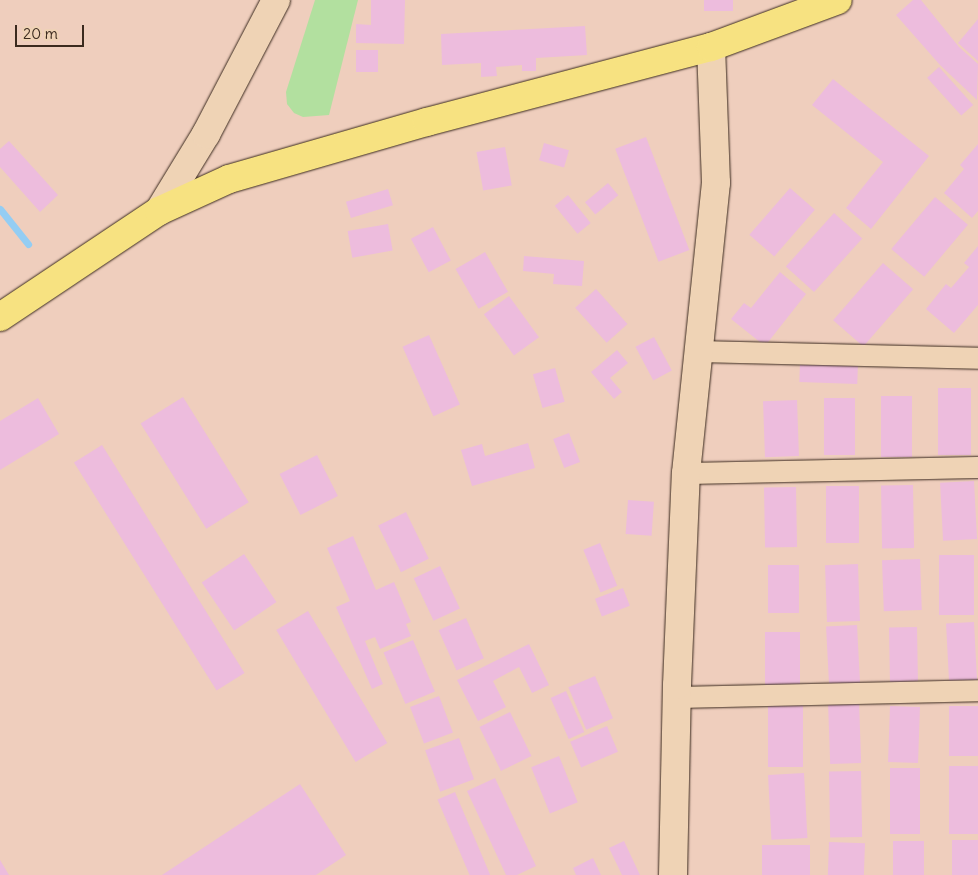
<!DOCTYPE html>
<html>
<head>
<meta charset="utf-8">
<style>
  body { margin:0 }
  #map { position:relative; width:978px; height:875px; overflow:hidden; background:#efcebd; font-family:Delius,sans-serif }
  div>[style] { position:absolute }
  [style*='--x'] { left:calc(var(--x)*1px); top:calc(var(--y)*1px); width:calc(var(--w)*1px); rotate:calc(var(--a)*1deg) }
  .green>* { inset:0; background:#b2e09f }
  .stream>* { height:7px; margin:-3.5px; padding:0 3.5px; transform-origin:3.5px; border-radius:3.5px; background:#94cdf3 }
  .building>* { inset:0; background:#edbcdd; transform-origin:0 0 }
  .roads { filter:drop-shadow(0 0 1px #3b2a1e) drop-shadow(0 0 1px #3b2a1e) }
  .street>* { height:21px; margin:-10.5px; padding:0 10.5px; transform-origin:10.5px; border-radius:10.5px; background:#efd3b5 }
  .secondary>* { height:28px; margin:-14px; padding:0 14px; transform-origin:14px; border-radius:14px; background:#efd3b5 }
  .primary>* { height:28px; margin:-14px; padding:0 14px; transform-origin:14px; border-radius:14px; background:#f7e281 }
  span { translate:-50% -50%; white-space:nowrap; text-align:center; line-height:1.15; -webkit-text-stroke:5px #efd3b5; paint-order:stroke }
  .scale { position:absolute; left:15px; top:25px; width:69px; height:22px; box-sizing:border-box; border:2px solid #3b2a1e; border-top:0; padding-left:6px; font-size:15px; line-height:18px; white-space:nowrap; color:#3b2a1e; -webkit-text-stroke:4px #efd3b5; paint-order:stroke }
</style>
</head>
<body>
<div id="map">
  <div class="green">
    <i style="clip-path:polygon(315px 0,358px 0,329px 115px,303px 117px,294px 113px,287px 104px,286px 92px)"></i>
  </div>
  <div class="stream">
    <i style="--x:0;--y:209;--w:45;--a:51.3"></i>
  </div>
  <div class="building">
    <i style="clip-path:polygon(371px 0,405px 0,404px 44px,356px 43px,356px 24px,371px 25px)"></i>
    <i style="left:704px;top:0;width:29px;height:11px"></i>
    <i style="clip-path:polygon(913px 0,921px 0,959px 47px,978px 64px,977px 100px,940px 65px,896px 15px)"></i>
    <i style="clip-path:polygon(978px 19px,978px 61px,958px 43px)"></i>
    <i style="clip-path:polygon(585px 26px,587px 55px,536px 58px,536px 71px,522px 71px,522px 65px,496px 67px,497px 76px,481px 77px,481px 63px,442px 65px,441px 34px)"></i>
    <i style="left:356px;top:50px;width:22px;height:22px"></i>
    <i style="left:939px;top:67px;width:51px;height:16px;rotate:48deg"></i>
    <i style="clip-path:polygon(833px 79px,929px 156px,871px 229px,846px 208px,883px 162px,812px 105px)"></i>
    <i style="left:646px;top:137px;width:121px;height:33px;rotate:69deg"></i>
    <i style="clip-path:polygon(9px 141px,58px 195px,40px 212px,0 167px,0 149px)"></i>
    <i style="left:544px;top:143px;width:26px;height:18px;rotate:16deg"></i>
    <i style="clip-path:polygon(978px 144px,978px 211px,972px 218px,944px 193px,964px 169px,960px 165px)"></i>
    <i style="left:505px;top:147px;width:39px;height:29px;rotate:80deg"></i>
    <i style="left:608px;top:183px;width:16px;height:30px;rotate:50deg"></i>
    <i style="left:790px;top:188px;width:33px;height:62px;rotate:41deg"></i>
    <i style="left:388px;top:189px;width:17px;height:44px;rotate:73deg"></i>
    <i style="left:568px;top:195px;width:36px;height:17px;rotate:51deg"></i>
    <i style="left:935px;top:197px;width:43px;height:68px;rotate:40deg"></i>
    <i style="left:834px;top:213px;width:38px;height:72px;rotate:42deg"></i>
    <i style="left:388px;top:224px;width:27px;height:41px;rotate:80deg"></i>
    <i style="left:433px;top:227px;width:38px;height:25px;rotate:62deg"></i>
    <i style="clip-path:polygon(978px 246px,978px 305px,954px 333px,926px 309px,946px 284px,951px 288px,969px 267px,964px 263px)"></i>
    <i style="left:485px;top:252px;width:46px;height:34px;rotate:60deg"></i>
    <i style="clip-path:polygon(524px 256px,584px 261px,582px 286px,553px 284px,554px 274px,523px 271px)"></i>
    <i style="left:883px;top:263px;width:40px;height:76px;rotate:41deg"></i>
    <i style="clip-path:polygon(780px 272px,806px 294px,765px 346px,731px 319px,744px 303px,751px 308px)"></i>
    <i style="left:596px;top:289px;width:47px;height:28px;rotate:48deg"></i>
    <i style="left:509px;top:296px;width:51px;height:31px;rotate:54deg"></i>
    <i style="left:429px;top:335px;width:76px;height:29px;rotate:66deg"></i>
    <i style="left:654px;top:337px;width:38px;height:21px;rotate:62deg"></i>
    <i style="clip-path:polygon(617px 350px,628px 363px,610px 378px,622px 392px,614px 399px,591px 372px)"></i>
    <i style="left:800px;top:362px;width:58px;height:20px;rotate:2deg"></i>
    <i style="left:555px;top:368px;width:35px;height:23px;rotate:74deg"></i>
    <i style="left:938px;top:388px;width:33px;height:67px"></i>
    <i style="left:912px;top:396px;width:61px;height:31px;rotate:90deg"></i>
    <i style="left:183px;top:397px;width:124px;height:50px;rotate:58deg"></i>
    <i style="clip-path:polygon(38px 398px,59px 434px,0 470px,0 421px)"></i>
    <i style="left:824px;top:398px;width:31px;height:57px"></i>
    <i style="left:797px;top:400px;width:56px;height:34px;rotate:88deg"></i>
    <i style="left:569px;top:433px;width:31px;height:17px;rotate:69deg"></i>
    <i style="clip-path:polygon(528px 443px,535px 468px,472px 486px,461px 450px,482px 444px,485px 456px)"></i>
    <i style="left:102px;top:445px;width:269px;height:33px;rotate:58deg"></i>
    <i style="left:317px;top:455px;width:46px;height:42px;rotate:63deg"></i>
    <i style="left:974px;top:481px;width:58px;height:34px;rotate:87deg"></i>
    <i style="left:913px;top:485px;width:63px;height:32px;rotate:89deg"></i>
    <i style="left:826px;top:486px;width:33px;height:57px"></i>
    <i style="left:796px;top:487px;width:60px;height:32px;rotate:89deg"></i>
    <i style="left:628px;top:500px;width:26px;height:34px;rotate:4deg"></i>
    <i style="left:406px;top:512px;width:52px;height:31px;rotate:64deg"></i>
    <i style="clip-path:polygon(353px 536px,376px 590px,394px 582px,411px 622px,406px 624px,411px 636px,380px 649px,375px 637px,365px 641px,383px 684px,372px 689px,336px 607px,350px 601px,327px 548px)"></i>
    <i style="left:600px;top:543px;width:46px;height:18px;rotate:68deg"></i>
    <i style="left:244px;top:554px;width:58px;height:51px;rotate:56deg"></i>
    <i style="left:939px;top:555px;width:35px;height:60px"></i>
    <i style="left:920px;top:559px;width:51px;height:38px;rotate:88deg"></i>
    <i style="left:858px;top:564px;width:57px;height:33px;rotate:88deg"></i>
    <i style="left:768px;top:565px;width:31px;height:48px"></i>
    <i style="left:440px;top:566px;width:47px;height:29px;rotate:65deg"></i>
    <i style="left:623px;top:588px;width:19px;height:30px;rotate:69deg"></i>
    <i style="left:308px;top:611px;width:154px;height:37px;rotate:59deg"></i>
    <i style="left:466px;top:618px;width:44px;height:30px;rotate:66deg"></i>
    <i style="left:974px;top:622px;width:60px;height:28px;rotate:87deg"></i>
    <i style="left:857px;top:625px;width:63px;height:31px;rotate:87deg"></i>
    <i style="left:917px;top:627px;width:59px;height:28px;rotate:89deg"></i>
    <i style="left:765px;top:632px;width:35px;height:58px"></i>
    <i style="left:413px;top:640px;width:56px;height:32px;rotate:67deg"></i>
    <i style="clip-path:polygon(529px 644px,549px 685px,532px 693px,519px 667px,493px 681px,506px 707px,478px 721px,457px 680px)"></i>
    <i style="left:595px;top:676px;width:46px;height:29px;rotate:67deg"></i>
    <i style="left:566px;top:691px;width:45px;height:17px;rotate:66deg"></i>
    <i style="left:439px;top:696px;width:39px;height:31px;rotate:69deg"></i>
    <i style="left:859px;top:701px;width:62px;height:31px;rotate:88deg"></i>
    <i style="left:768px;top:702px;width:35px;height:65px"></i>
    <i style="left:890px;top:706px;width:30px;height:56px;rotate:2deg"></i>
    <i style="left:949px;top:706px;width:29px;height:50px"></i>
    <i style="left:510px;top:712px;width:49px;height:34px;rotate:64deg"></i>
    <i style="left:607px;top:726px;width:28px;height:40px;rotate:67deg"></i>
    <i style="left:459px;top:738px;width:44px;height:36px;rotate:70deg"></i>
    <i style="left:559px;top:756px;width:50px;height:30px;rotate:68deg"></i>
    <i style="left:949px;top:766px;width:29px;height:68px"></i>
    <i style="left:890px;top:768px;width:30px;height:66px"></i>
    <i style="left:861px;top:771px;width:66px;height:32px;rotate:89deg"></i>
    <i style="left:804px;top:773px;width:65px;height:36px;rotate:87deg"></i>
    <i style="clip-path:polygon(495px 778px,536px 866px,517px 875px,506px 875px,467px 791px)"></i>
    <i style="clip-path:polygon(300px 784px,346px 855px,316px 875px,162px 875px)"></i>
    <i style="left:455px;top:792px;width:90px;height:19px;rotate:67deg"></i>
    <i style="left:952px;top:840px;width:26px;height:35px"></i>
    <i style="clip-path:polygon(624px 841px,640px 875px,622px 875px,609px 848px)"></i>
    <i style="left:893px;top:841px;width:31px;height:34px"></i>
    <i style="left:829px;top:842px;width:36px;height:33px;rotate:2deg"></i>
    <i style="left:762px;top:845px;width:48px;height:30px"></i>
    <i style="clip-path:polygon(593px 858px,601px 875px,576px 875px,573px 868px)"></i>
    <i style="clip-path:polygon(0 860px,9px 875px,0 875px)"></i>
  </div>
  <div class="roads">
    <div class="street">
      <i style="--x:698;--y:351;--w:280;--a:1.4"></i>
      <i style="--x:686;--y:473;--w:292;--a:-1.2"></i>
      <i style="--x:677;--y:697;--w:301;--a:-1.3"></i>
    </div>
    <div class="secondary">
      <i style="--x:159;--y:211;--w:90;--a:-58.6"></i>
      <i style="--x:206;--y:134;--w:151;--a:-62.4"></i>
      <i style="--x:673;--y:875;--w:190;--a:-88.8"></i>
      <i style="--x:677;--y:685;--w:212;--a:-87.6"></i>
      <i style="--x:686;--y:473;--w:292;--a:-84.1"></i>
      <i style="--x:716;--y:183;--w:136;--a:-92.1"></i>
    </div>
    <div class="primary">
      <i style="--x:0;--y:317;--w:191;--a:-33.7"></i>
      <i style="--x:159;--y:211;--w:77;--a:-24.6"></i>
      <i style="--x:229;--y:179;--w:206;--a:-16.1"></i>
      <i style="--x:427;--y:122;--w:294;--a:-14.8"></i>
      <i style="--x:711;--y:47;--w:135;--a:-20.3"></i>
    </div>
  </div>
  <div class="scale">20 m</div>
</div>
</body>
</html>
